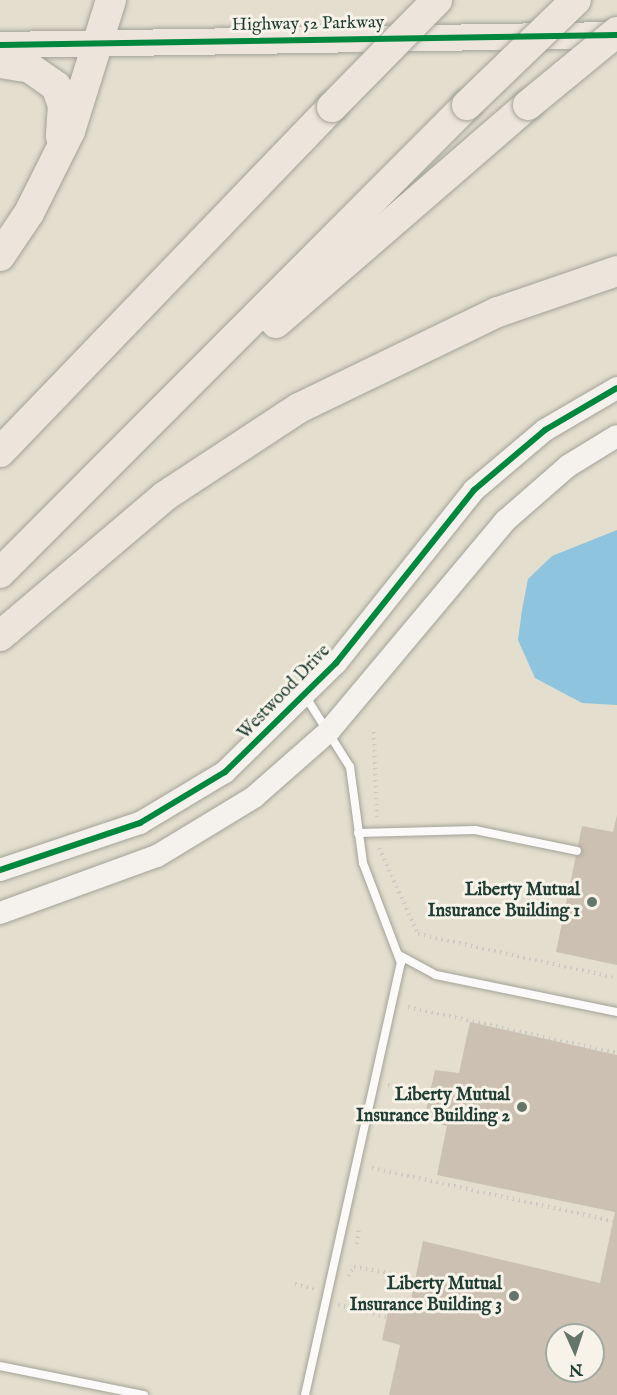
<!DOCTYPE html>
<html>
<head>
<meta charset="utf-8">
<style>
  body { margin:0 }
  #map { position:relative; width:617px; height:1395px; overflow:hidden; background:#e3dece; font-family:"IM FELL English",serif }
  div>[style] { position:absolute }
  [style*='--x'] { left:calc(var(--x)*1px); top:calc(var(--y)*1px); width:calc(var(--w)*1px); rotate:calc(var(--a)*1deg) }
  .water>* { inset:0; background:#8ec4dd }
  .building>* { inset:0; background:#cbc0b2 }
  .path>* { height:4px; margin-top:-2px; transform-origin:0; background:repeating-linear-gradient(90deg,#c9cac6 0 1.5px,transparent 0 6px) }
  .roads { filter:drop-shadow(0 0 2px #a2a398) drop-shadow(0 0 2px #a2a398) }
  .lane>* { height:8px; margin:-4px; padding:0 4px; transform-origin:4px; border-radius:4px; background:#fbfaf8 }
  .secondary>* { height:22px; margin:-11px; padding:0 11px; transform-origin:11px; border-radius:11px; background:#f5f2ed }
  .primary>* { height:26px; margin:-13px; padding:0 13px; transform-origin:13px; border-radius:13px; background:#ede5dc }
  .highway>* { height:30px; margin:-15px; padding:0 15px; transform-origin:15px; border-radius:15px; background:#ede5dc }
  .bridges { filter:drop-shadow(0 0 2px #a2a398) drop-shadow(0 0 2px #a2a398) }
  .highway-bridge>* { height:30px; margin:-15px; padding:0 15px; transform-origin:15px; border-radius:15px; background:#ede5dc }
  .cycleway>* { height:6px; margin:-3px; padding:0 3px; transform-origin:3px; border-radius:3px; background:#00873e }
  .dots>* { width:16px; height:16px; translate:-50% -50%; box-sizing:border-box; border:3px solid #f7f3e8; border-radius:50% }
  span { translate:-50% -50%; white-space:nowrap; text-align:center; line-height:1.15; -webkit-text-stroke:6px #f7f3e8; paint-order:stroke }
  .street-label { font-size:18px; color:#1f3d34 }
  .poi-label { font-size:18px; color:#1f3d34; font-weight:700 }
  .right { translate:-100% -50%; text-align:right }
  .north { position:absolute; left:545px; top:1323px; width:60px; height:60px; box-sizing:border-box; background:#f7f3e8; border:2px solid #a1aaa0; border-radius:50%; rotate:177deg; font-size:16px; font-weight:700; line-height:24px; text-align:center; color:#1f3d34 }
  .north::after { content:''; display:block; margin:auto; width:21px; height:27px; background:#64756a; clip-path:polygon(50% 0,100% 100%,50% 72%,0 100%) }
</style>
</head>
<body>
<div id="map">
  <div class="water">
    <i style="clip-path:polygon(617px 530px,617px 705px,582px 703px,535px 678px,518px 640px,522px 610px,528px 579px,552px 556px)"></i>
  </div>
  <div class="building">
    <i style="clip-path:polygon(617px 815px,617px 965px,556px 952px,582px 826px,613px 832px)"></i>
    <i style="clip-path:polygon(evenodd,470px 1022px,617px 1055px,617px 1395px,389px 1395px,400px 1345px,382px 1340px,389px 1307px,409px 1309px,423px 1241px,600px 1283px,615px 1212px,437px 1175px,447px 1126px,424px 1119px,435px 1070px,459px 1073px,470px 1022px,557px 1335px,593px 1335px,593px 1371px,557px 1371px,557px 1335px)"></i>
  </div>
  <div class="path">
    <i style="--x:374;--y:732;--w:86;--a:88"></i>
    <i style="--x:379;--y:848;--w:94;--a:65.6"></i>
    <i style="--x:418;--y:934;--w:204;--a:12.5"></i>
    <i style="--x:408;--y:1007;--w:214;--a:12.4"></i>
    <i style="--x:388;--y:1085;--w:42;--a:13.7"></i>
    <i style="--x:372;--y:1168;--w:247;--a:12.4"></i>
    <i style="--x:357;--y:1244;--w:14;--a:-82"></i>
    <i style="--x:354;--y:1267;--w:60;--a:9.6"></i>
    <i style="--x:348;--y:1276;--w:11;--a:-56"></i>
    <i style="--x:295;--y:1284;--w:21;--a:14"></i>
    <i style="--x:338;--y:1305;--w:50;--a:13.8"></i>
  </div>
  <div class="roads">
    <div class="lane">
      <i style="--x:358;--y:833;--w:117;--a:-1.5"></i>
      <i style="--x:475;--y:830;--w:104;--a:11.6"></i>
      <i style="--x:399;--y:955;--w:42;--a:28.4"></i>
      <i style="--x:436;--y:975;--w:185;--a:11.6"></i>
      <i style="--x:0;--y:1366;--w:147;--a:11.4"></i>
      <i style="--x:305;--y:1395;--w:443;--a:-77.5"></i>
      <i style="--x:401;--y:963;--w:107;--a:-110.8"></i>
      <i style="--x:363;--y:863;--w:97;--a:-97.7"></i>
      <i style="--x:350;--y:767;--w:83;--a:-122.2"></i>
    </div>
    <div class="secondary">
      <i style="--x:0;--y:870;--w:148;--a:-18.6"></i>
      <i style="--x:140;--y:823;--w:99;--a:-31"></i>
      <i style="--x:225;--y:772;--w:156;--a:-44.5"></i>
      <i style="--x:336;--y:663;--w:221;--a:-51.4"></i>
      <i style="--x:474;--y:490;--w:93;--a:-40.2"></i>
      <i style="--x:545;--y:430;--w:83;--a:-30.3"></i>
      <i style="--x:0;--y:913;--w:167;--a:-20"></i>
      <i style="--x:157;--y:856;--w:114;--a:-31.3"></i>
      <i style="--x:254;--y:797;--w:100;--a:-41.3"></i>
      <i style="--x:329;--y:731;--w:274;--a:-50"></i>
      <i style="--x:505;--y:521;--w:84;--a:-41.1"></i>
      <i style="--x:568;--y:466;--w:57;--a:-31.5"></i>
    </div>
    <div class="primary">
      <i style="--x:0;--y:45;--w:617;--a:-0.93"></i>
    </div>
    <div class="highway">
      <i style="--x:0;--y:63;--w:30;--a:9"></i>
      <i style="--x:30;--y:68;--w:32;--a:35"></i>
      <i style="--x:56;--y:86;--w:20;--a:70"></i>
      <i style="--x:63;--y:105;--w:31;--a:94"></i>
      <i style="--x:0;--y:256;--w:52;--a:-56"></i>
      <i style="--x:29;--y:213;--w:92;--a:-63.4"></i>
      <i style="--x:70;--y:131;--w:137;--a:-72.6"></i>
      <i style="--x:276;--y:323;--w:333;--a:-40.9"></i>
      <i style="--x:0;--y:452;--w:479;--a:-46.1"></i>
      <i style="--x:0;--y:573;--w:661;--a:-45.06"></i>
      <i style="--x:0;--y:636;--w:216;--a:-40.3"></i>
      <i style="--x:165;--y:496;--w:160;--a:-33.3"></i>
      <i style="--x:299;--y:408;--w:221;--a:-25.8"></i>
      <i style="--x:498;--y:312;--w:126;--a:-19"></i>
    </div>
  </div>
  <div class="bridges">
    <div class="highway-bridge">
      <i style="--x:467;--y:105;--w:151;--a:-43.9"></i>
      <i style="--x:528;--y:105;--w:115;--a:-39.4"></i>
      <i style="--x:332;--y:107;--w:150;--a:-45.5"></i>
    </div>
  </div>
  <div class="cycleway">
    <i style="--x:0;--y:45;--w:617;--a:-0.93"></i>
    <i style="--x:0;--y:870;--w:148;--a:-18.6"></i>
    <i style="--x:140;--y:823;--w:99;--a:-31"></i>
    <i style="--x:225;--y:772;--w:156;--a:-44.5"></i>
    <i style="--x:336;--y:663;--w:221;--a:-51.4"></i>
    <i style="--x:474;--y:490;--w:93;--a:-40.2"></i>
    <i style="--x:545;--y:430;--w:83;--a:-30.3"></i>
  </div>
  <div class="dots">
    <i style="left:592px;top:902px;background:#64756a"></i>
    <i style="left:522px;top:1107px;background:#64756a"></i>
    <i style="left:514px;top:1296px;background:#64756a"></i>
  </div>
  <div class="street-label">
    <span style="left:308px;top:25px;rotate:-1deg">Highway 52 Parkway</span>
    <span style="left:285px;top:693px;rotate:-46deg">Westwood Drive</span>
  </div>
  <div class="poi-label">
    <span class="right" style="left:580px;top:902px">Liberty Mutual<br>Insurance Building 1</span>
    <span class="right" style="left:510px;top:1107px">Liberty Mutual<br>Insurance Building 2</span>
    <span class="right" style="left:502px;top:1296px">Liberty Mutual<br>Insurance Building 3</span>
  </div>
  <div class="north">N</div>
</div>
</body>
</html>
